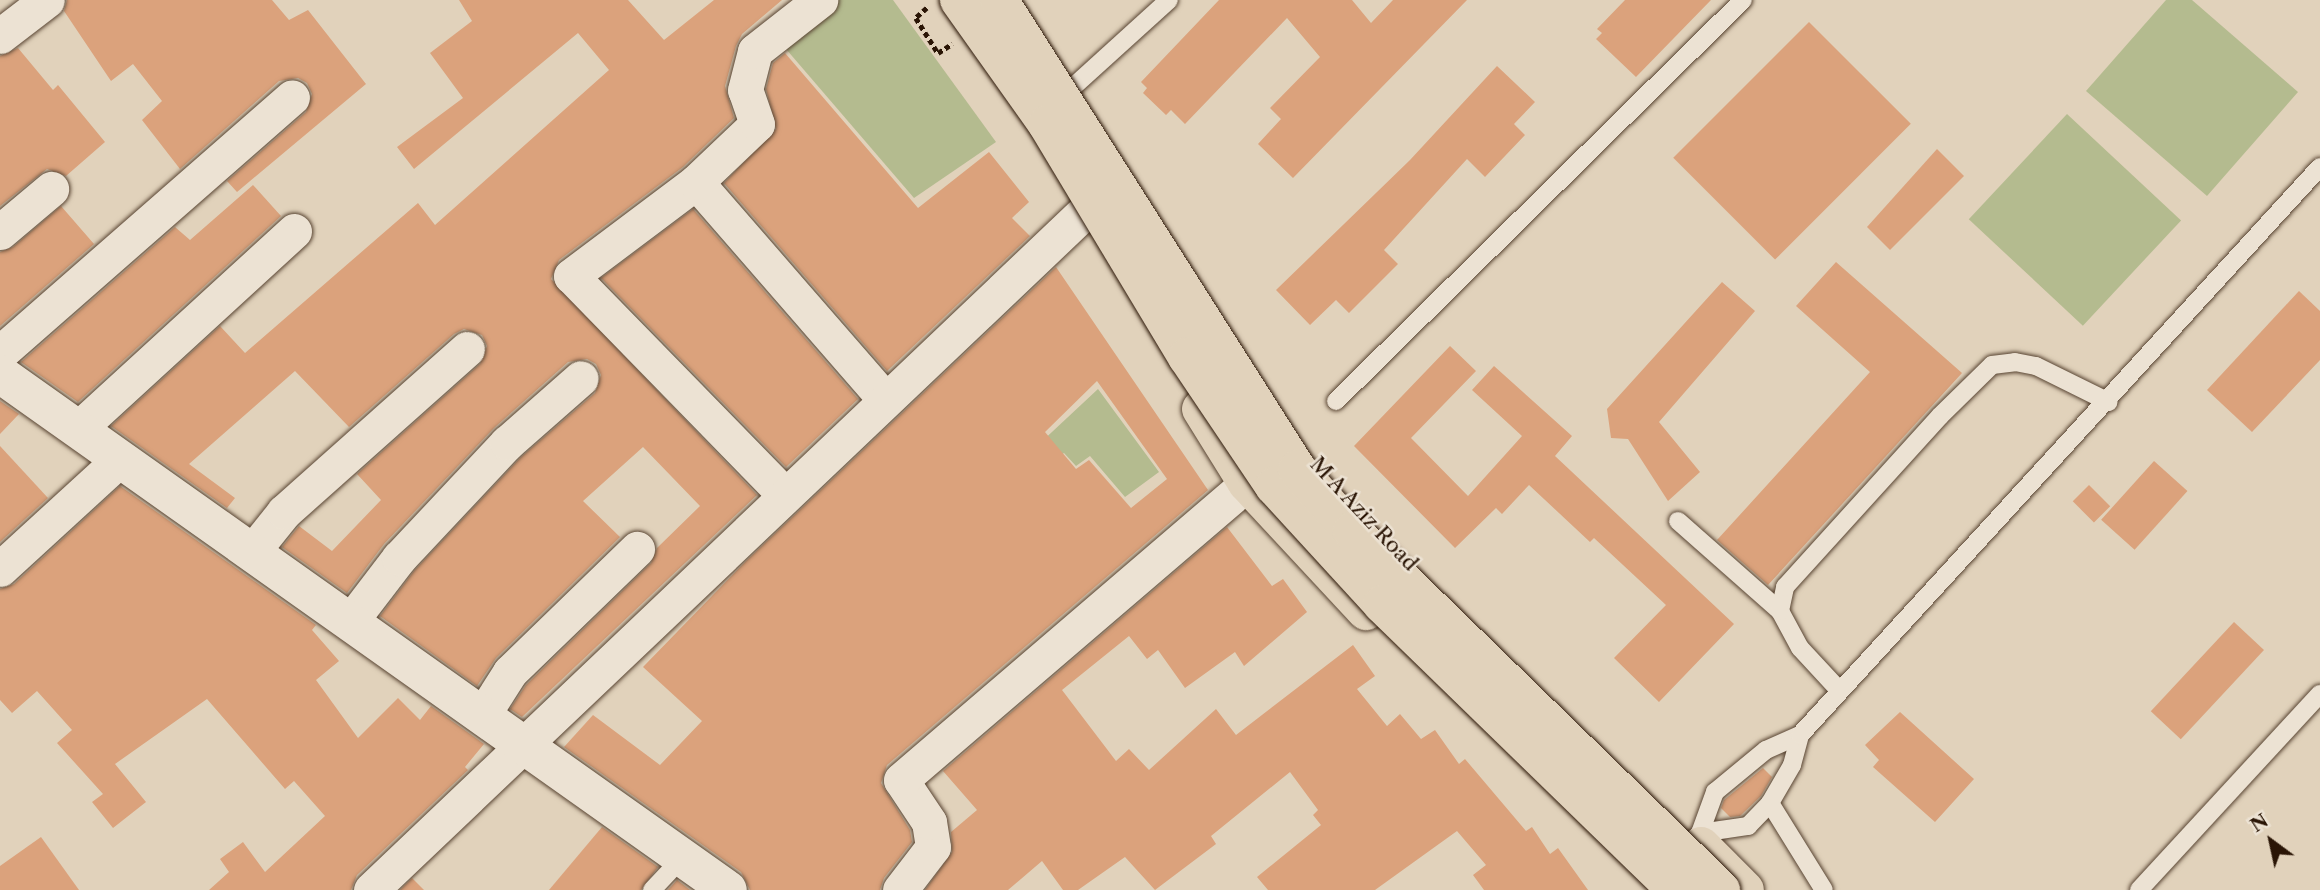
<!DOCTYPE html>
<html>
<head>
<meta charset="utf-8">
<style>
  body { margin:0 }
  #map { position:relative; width:2320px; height:890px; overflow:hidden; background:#e1d2bb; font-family:"Libre Caslon Text",serif }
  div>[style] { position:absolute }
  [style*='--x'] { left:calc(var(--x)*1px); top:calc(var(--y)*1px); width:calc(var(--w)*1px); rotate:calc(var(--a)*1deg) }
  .green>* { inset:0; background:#b4bb8f; transform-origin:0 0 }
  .building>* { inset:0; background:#dba27c; transform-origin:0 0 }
  .path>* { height:4.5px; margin-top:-2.25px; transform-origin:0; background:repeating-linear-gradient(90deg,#2a1505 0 5px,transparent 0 8.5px) }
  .roads { filter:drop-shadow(0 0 2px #584432) drop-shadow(0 0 2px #584432) }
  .lane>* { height:18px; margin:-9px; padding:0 9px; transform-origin:9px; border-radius:9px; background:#ece2d3 }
  .street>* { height:35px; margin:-17.5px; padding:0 17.5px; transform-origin:17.5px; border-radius:17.5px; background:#ece2d3 }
  .secondary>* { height:38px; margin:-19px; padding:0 19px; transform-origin:19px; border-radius:19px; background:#ece2d3 }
  .primary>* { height:38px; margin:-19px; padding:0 19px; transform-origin:19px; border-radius:19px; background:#e1d2bb }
  .path-bridge>* { height:4.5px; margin-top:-2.25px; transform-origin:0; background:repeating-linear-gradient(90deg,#2a1505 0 5px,transparent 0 8.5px) }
  .bridges { filter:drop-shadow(0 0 2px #2a1505) drop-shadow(0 0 2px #2a1505) }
  .highway-bridge>* { height:38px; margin:-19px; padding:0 19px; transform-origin:19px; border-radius:19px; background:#e1d2bb }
  span { translate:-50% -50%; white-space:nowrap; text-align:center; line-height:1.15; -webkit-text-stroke:5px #ece2d3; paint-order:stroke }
  .street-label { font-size:21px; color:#2a1505 }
  .north { position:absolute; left:2236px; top:806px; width:70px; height:70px; -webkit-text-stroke:5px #ece2d3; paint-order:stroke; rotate:327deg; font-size:19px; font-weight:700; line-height:28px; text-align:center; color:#2a1505 }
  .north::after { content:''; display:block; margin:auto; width:24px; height:32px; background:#2a1505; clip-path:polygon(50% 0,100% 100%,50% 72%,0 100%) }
</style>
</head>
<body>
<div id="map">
  <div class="green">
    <i style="clip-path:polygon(834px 0,893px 0,996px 142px,914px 198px,780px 42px)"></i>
    <i style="clip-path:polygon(2166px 0,2192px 0,2298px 92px,2207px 196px,2086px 91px)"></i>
    <i style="left:2067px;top:114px;width:156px;height:144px;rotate:43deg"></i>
    <i style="clip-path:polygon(1098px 389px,1159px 472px,1125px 497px,1090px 456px,1076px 466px,1064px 453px,1051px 463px,1037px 446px)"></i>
  </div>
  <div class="building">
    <i style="clip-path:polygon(67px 0,272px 0,289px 20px,308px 10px,366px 84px,237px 192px,227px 181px,306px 112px,312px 94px,307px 83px,298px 78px,279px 81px,180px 169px,142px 120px,162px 101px,133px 64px,111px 81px,64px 11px)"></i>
    <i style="clip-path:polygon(459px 0,628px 0,664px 40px,714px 0,782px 0,742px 34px,736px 46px,725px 86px,734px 118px,683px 167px,559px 260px,551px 279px,757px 495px,522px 717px,510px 709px,526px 685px,651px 563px,657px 548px,700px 506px,643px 447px,583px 501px,620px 537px,496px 658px,477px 686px,380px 616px,414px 571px,521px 457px,595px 393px,601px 375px,596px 364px,587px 359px,568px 362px,494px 428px,384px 544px,347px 593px,282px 547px,299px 526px,332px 551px,381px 500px,357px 474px,480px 364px,487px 346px,482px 335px,464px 329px,454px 334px,349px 427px,295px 371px,189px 464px,235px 498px,227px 508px,111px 426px,220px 326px,245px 353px,418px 203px,435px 225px,609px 70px,578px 33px,414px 169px,397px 147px,463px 98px,430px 53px,472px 21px)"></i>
    <i style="clip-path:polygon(1219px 0,1352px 0,1371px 23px,1393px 0,1467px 0,1293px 178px,1258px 144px,1281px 119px,1270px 108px,1320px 57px,1287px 18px,1185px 124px,1171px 110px,1166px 115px,1143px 93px,1147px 88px,1141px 82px)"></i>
    <i style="clip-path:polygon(1625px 0,1711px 0,1636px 77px,1596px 39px,1602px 33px,1597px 29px)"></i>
    <i style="left:1809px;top:22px;width:144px;height:192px;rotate:45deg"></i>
    <i style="clip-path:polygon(18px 48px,53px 90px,58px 85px,105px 142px,66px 176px,47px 169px,0 206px,0 56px)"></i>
    <i style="clip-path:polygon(785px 53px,918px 208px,989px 152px,1029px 202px,1012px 218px,1030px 236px,887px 371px,724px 183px,776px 129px,766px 89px,773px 63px)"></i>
    <i style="clip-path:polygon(1497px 66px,1535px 102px,1514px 124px,1525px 135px,1485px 177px,1467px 159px,1384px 250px,1398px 264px,1349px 313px,1336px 300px,1310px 325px,1276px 290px,1410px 160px)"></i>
    <i style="clip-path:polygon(1937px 149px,1964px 176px,1890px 250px,1867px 227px)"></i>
    <i style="clip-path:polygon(253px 185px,281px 216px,78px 402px,21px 362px,175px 227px,190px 240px)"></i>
    <i style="clip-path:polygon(61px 206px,94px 244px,0 326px,0 252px,13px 247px)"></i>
    <i style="clip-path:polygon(693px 209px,858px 399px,786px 467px,601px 278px)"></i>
    <i style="clip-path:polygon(1836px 262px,1962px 373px,1768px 585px,1717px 540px,1870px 372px,1796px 306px)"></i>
    <i style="clip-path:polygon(evenodd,1056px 267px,1208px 490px,887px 765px,881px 783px,910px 830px,912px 842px,884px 878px,880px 890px,750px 890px,741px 872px,564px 747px,593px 715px,660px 765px,702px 721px,643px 667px,746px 561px,1056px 267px,1097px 381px,1167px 479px,1131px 508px,1089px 460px,1076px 469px,1045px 432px,1097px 381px)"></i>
    <i style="clip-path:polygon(1722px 282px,1755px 311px,1659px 422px,1700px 472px,1668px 501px,1628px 439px,1611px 438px,1607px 409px)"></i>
    <i style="clip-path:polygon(2299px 291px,2320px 311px,2320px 360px,2252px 432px,2207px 390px)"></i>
    <i style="clip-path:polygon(1450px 346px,1476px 371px,1411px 438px,1468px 496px,1522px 436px,1472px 390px,1494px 366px,1572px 436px,1555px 456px,1734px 624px,1659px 702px,1614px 658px,1666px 605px,1594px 538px,1590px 542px,1529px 485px,1502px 514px,1496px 508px,1455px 548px,1354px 446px)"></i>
    <i style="clip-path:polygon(0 401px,19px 414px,0 434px)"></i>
    <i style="clip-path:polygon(0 446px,48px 498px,0 542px)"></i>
    <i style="left:2154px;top:461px;width:45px;height:79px;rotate:42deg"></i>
    <i style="left:2089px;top:485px;width:30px;height:23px;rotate:45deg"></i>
    <i style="clip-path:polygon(120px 486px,316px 625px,312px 630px,339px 661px,316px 680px,358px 738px,398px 698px,420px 720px,431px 706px,484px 744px,465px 767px,468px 770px,357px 875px,351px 890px,209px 890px,229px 872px,220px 859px,243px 842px,265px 872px,325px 816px,294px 781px,285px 789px,207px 699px,115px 764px,146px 802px,113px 828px,92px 802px,103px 794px,57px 743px,72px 730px,37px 691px,12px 713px,0 700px,0 589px,14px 584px)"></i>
    <i style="clip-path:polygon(1227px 527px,1272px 586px,1283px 579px,1307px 612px,1244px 666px,1235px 652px,1185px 688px,1158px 650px,1147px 659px,1129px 636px,1062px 690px,1116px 761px,1129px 749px,1149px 770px,1216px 709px,1236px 735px,1353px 645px,1375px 676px,1357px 689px,1387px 726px,1400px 714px,1421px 739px,1435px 730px,1459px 764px,1465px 759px,1526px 831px,1532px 827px,1550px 854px,1558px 848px,1588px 890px,1484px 890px,1473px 875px,1486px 865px,1457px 831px,1375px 890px,1268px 890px,1257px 877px,1321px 825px,1313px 815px,1318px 810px,1290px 772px,1211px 836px,1216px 844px,1155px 890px,1125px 857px,1078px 890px,1063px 890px,1042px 861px,1008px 890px,925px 890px,952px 852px,951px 832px,977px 810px,943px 771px)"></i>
    <i style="left:2234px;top:622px;width:41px;height:122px;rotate:43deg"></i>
    <i style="clip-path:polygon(1900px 712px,1974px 779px,1935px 822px,1873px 767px,1879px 760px,1865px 745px)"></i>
    <i style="clip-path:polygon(1763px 768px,1772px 777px,1761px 796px,1740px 816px,1730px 817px,1721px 808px,1724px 800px)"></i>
    <i style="clip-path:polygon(602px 827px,658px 867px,641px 890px,549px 890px)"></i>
    <i style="clip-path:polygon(41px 837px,79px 890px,0 890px,0 866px)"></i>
    <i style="clip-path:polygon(412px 878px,424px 890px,400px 890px)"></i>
    <i style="clip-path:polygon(677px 880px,690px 890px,668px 890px)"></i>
  </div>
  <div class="path">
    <i style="--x:927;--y:8;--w:15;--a:138"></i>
    <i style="--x:916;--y:18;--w:41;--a:57.8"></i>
  </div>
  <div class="roads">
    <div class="lane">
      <i style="--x:1074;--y:86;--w:128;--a:-42.2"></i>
      <i style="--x:1336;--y:401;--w:571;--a:-44.57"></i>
      <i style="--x:1678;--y:521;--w:136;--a:41.4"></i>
      <i style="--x:1839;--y:690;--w:57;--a:-132.9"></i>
      <i style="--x:1800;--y:648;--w:42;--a:-118.4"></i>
      <i style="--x:1780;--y:611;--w:25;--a:-78"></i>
      <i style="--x:1785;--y:587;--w:231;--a:-47.8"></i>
      <i style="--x:1940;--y:416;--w:73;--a:-44.4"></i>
      <i style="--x:1992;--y:365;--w:23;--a:-7"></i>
      <i style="--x:2015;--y:362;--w:21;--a:11"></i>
      <i style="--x:2036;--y:366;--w:81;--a:26.3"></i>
      <i style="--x:1770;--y:803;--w:102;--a:58.2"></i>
      <i style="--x:1700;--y:833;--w:49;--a:-8.3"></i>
      <i style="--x:1748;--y:826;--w:32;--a:-46"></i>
      <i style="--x:1770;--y:803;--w:44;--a:-59.9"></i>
      <i style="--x:1792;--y:765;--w:31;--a:-75"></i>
      <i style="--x:1688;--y:846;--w:18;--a:-47"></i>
      <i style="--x:1700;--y:833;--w:44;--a:-69.9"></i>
      <i style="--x:1715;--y:792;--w:66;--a:-39.5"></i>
      <i style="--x:1766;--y:750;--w:37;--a:-24"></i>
      <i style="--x:1800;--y:735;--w:770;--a:-47.53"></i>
      <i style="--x:652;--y:890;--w:44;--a:-46.8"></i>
      <i style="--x:2139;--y:890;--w:267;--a:-47.3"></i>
    </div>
    <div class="street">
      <i style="--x:0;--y:36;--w:59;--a:-37.5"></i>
      <i style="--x:696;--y:182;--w:286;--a:49"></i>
      <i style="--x:0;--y:232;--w:67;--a:-40.1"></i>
      <i style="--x:0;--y:353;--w:388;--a:-41.2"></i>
      <i style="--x:78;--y:429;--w:293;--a:-42.5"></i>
      <i style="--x:783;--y:493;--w:303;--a:-134.3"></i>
      <i style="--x:571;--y:276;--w:156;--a:-36.9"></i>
      <i style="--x:696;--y:182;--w:84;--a:-43.6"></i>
      <i style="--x:757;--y:124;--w:36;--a:-109"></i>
      <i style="--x:745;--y:90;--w:40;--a:-75.6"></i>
      <i style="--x:755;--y:51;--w:83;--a:-38.1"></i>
      <i style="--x:252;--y:552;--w:51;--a:-51.3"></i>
      <i style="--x:284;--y:512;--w:245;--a:-41.7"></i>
      <i style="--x:0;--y:569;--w:163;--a:-42.5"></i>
      <i style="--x:350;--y:622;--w:81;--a:-52.6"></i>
      <i style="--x:399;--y:558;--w:158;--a:-46.8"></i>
      <i style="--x:507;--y:443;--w:98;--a:-41.3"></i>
      <i style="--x:482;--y:716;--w:52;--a:-57.5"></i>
      <i style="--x:510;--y:672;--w:177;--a:-44.1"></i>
      <i style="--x:371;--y:890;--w:980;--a:-43.55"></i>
      <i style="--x:900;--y:890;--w:54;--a:-52.5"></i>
      <i style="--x:933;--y:847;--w:25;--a:-99"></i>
      <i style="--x:929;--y:822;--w:50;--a:-123.7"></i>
      <i style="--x:901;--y:780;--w:456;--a:-40.6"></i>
    </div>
    <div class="secondary">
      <i style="--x:0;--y:374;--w:892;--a:35.33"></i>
    </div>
    <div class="primary">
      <i style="--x:1201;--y:409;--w:87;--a:58.1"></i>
      <i style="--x:1247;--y:483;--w:175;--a:47.1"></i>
      <i style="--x:1701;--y:846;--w:62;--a:45"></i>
    </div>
  </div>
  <div class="path-bridge">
    <i style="--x:938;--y:53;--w:17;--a:-33"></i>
  </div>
  <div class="bridges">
    <div class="highway-bridge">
      <i style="--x:959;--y:0;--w:152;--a:54.6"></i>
      <i style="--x:1047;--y:124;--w:272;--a:59"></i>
      <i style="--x:1187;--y:357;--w:156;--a:56"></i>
      <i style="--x:1274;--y:486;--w:160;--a:47.5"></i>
      <i style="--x:1382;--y:604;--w:410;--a:44.2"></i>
      <i style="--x:999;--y:0;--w:556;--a:57.57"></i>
      <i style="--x:1297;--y:469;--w:83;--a:48.4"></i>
      <i style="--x:1352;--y:531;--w:515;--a:44.21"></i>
    </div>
  </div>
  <div class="street-label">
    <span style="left:1364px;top:514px;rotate:47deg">M A Aziz Road</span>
  </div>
  <div class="north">N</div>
</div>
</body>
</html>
